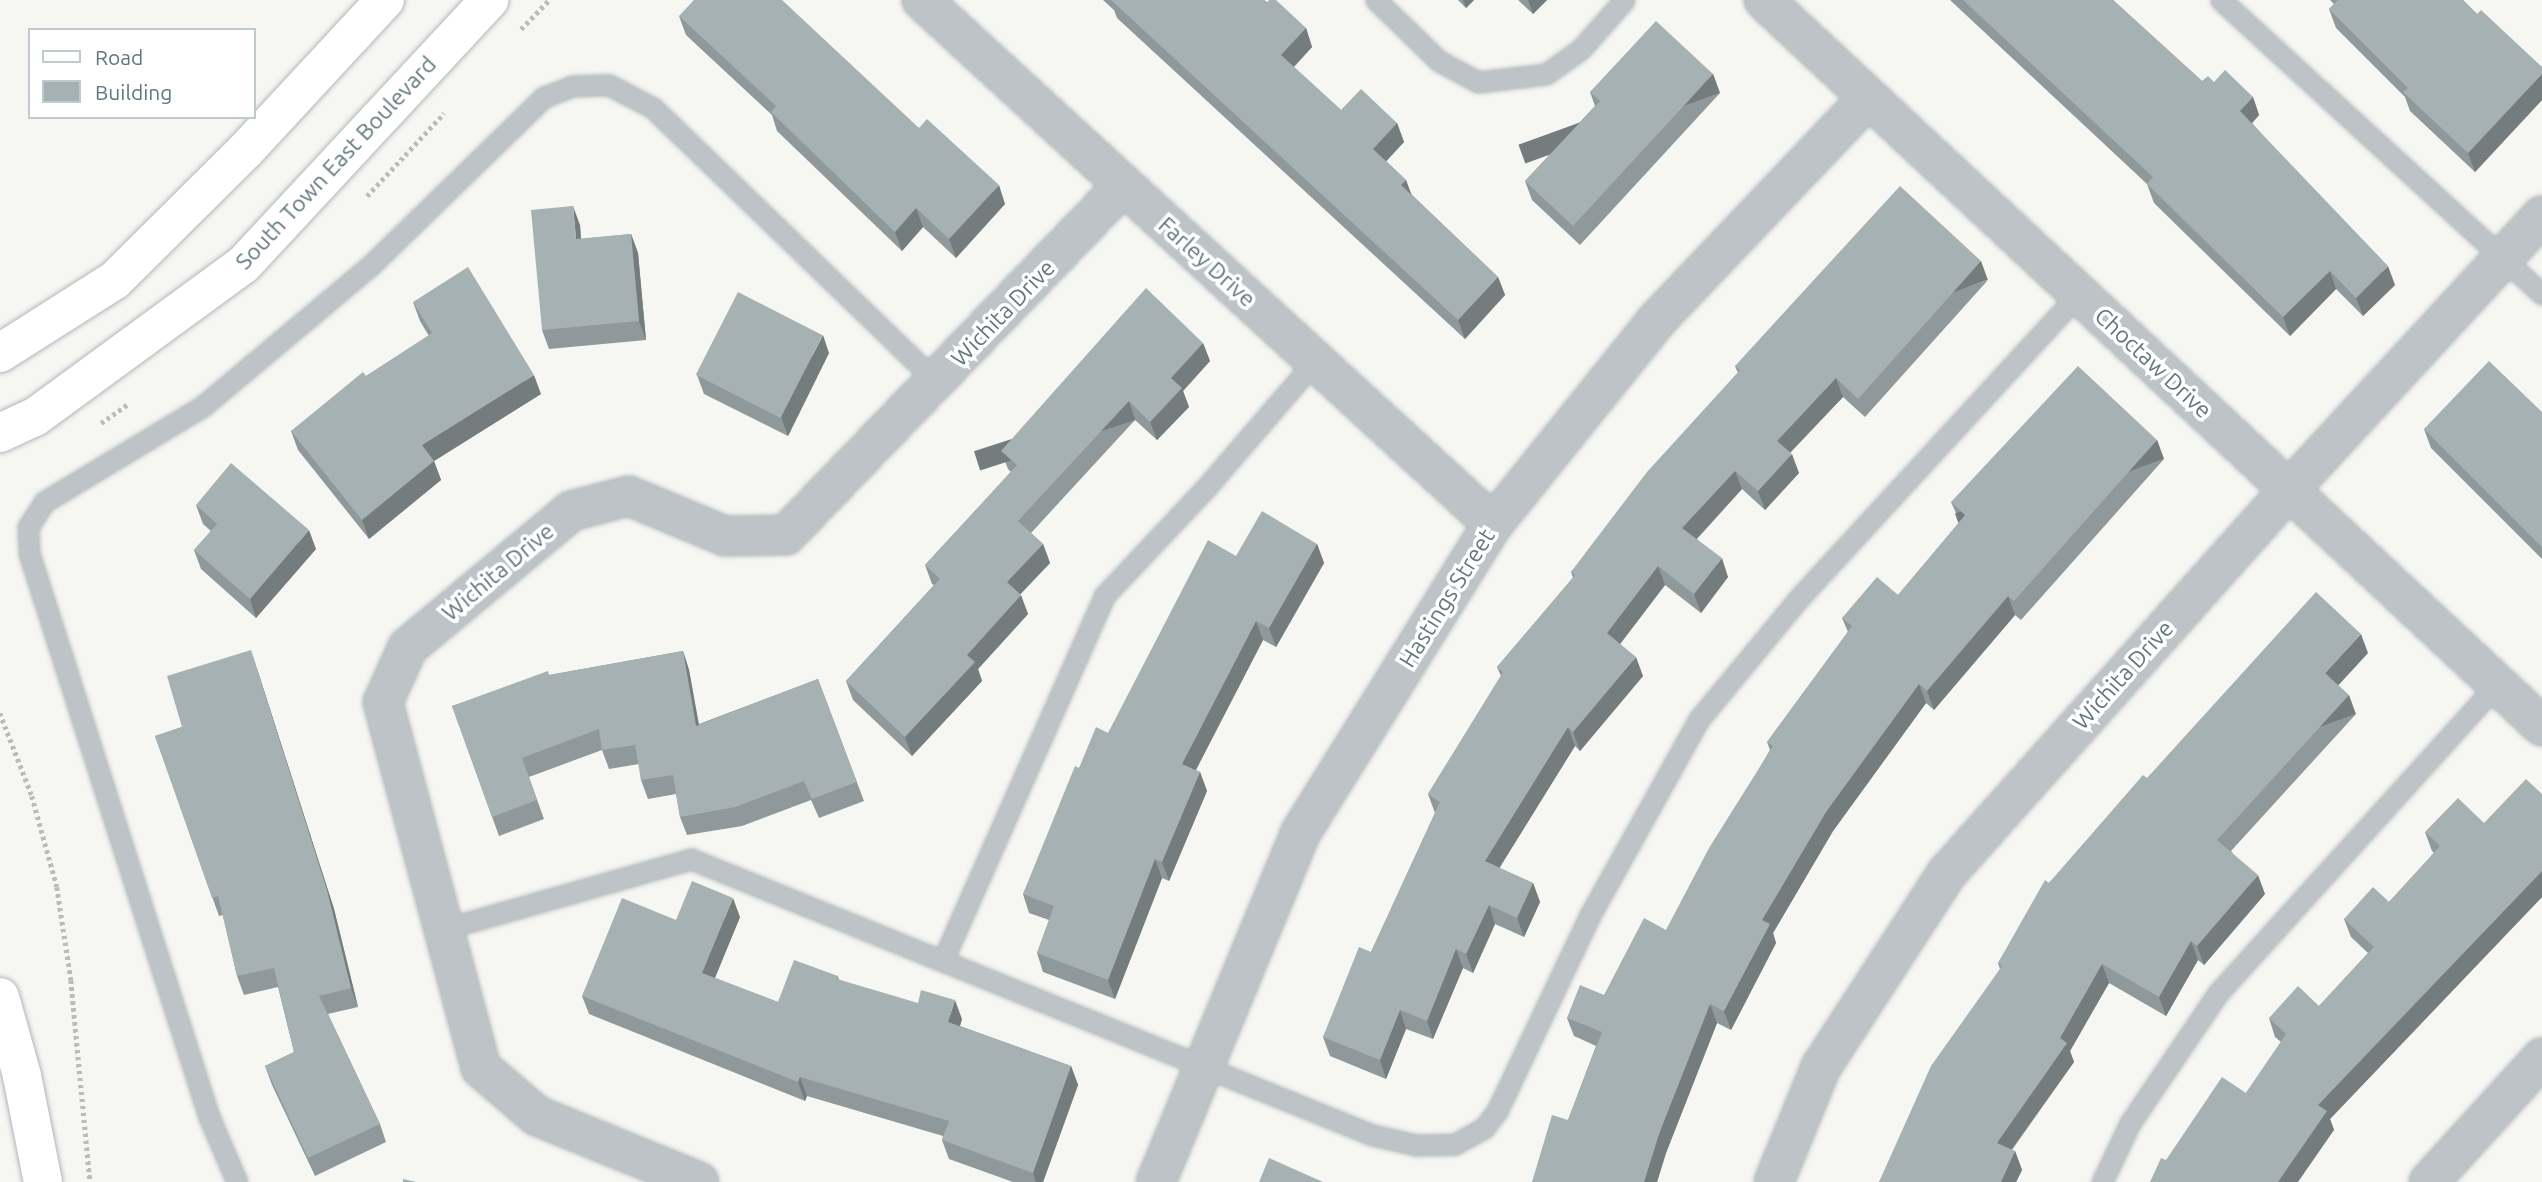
<!DOCTYPE html>
<html>
<head>
<meta charset="utf-8">
<style>
  body { margin:0 }
  #map { position:relative; width:2542px; height:1182px; overflow:hidden; background:#f6f6f3; font-family:Ubuntu,sans-serif }
  div>[style] { position:absolute }
  [style*='--x'] { left:calc(var(--x)*1px); top:calc(var(--y)*1px); width:calc(var(--w)*1px); rotate:calc(var(--a)*1deg) }
  .path>* { height:4.5px; margin-top:-2.25px; transform-origin:0; background:repeating-linear-gradient(90deg,#b7bcbe 0 3.5px,transparent 0 7px) }
  .roads { filter:drop-shadow(0 0 2px #afb8ba) drop-shadow(0 0 2px #afb8ba) }
  .service>* { height:19px; margin:-9.5px; padding:0 9.5px; transform-origin:9.5px; border-radius:9.5px; background:#bdc3c6 }
  .minor>* { height:38px; margin:-19px; padding:0 19px; transform-origin:19px; border-radius:19px; background:#bdc3c6 }
  .secondary>* { height:38px; margin:-19px; padding:0 19px; transform-origin:19px; border-radius:19px; background:#fff }
  .wall>* { inset:0; background:#8f989b }
  .shaded-wall>* { inset:0; background:#747c7e; transform-origin:0 0 }
  .building>* { inset:0; background:#a6b1b4; transform-origin:0 0 }
  span { translate:-50% -50%; white-space:nowrap; text-align:center; line-height:1.15; -webkit-text-stroke:7px #fff; paint-order:stroke }
  .street-label { font-size:23px; color:#61777e }
  .legend { position:absolute; left:28px; top:28px; width:228px; height:91px; box-sizing:border-box; background:#fff; border:2px solid #c0c9cb; margin:0; padding:9px 12px; list-style:none; font-size:21px; color:#61777e }
  .legend li { display:flex; align-items:center; gap:14px; height:35px }
  .legend b { width:35px; border:2px solid #c0c9cb }
</style>
</head>
<body>
<div id="map">
  <div class="path">
    <i style="--x:521;--y:29;--w:40;--a:-46"></i>
    <i style="--x:367;--y:196;--w:113;--a:-47.1"></i>
    <i style="--x:101;--y:423;--w:33;--a:-35"></i>
    <i style="--x:0;--y:713;--w:89;--a:68.9"></i>
    <i style="--x:32;--y:796;--w:94;--a:74.6"></i>
    <i style="--x:57;--y:887;--w:94;--a:81.4"></i>
    <i style="--x:71;--y:980;--w:203;--a:84.6"></i>
  </div>
  <div class="roads">
    <div class="service">
      <i style="--x:1376;--y:0;--w:88;--a:44.1"></i>
      <i style="--x:1439;--y:61;--w:44;--a:28.3"></i>
      <i style="--x:1478;--y:82;--w:68;--a:-6.7"></i>
      <i style="--x:1546;--y:74;--w:43;--a:-35.5"></i>
      <i style="--x:1581;--y:49;--w:65;--a:-48.7"></i>
      <i style="--x:2221;--y:0;--w:435;--a:42.5"></i>
      <i style="--x:444;--y:929;--w:257;--a:-15.8"></i>
      <i style="--x:691;--y:859;--w:735;--a:22.06"></i>
      <i style="--x:1372;--y:1135;--w:45;--a:12.8"></i>
      <i style="--x:1416;--y:1145;--w:39;--a:-1"></i>
      <i style="--x:1455;--y:1144;--w:33;--a:-29"></i>
      <i style="--x:1484;--y:1128;--w:21;--a:-53"></i>
      <i style="--x:1497;--y:1111;--w:217;--a:-64.6"></i>
      <i style="--x:1590;--y:915;--w:224;--a:-60.9"></i>
      <i style="--x:1699;--y:719;--w:157;--a:-50.4"></i>
      <i style="--x:1799;--y:598;--w:413;--a:-47.4"></i>
      <i style="--x:943;--y:960;--w:398;--a:-66.1"></i>
      <i style="--x:1104;--y:596;--w:146;--a:-46.7"></i>
      <i style="--x:1204;--y:490;--w:170;--a:-49.3"></i>
      <i style="--x:237;--y:1182;--w:71;--a:-113.3"></i>
      <i style="--x:209;--y:1117;--w:592;--a:-107.7"></i>
      <i style="--x:29;--y:553;--w:26;--a:-92"></i>
      <i style="--x:28;--y:527;--w:30;--a:-57"></i>
      <i style="--x:44;--y:502;--w:186;--a:-31.1"></i>
      <i style="--x:203;--y:406;--w:218;--a:-40"></i>
      <i style="--x:370;--y:266;--w:243;--a:-44.2"></i>
      <i style="--x:544;--y:97;--w:30;--a:-21"></i>
      <i style="--x:572;--y:86;--w:37;--a:-2"></i>
      <i style="--x:609;--y:85;--w:50;--a:27.6"></i>
      <i style="--x:653;--y:108;--w:395;--a:44"></i>
      <i style="--x:2102;--y:1182;--w:65;--a:-64.6"></i>
      <i style="--x:2130;--y:1123;--w:157;--a:-55.9"></i>
      <i style="--x:2218;--y:993;--w:416;--a:-47.9"></i>
    </div>
    <div class="minor">
      <i style="--x:922;--y:0;--w:775;--a:42.54"></i>
      <i style="--x:1764;--y:0;--w:1064;--a:43.02"></i>
      <i style="--x:699;--y:1182;--w:175;--a:-157.8"></i>
      <i style="--x:537;--y:1116;--w:74;--a:-139.4"></i>
      <i style="--x:481;--y:1068;--w:379;--a:-105"></i>
      <i style="--x:383;--y:702;--w:60;--a:-65.6"></i>
      <i style="--x:408;--y:647;--w:212;--a:-39.8"></i>
      <i style="--x:571;--y:511;--w:60;--a:-14.5"></i>
      <i style="--x:629;--y:496;--w:104;--a:22.6"></i>
      <i style="--x:725;--y:536;--w:61;--a:-0.9"></i>
      <i style="--x:786;--y:535;--w:485;--a:-46"></i>
      <i style="--x:1156;--y:1182;--w:379;--a:-67.5"></i>
      <i style="--x:1301;--y:832;--w:363;--a:-58.1"></i>
      <i style="--x:1493;--y:524;--w:260;--a:-51.2"></i>
      <i style="--x:1656;--y:321;--w:308;--a:-46.4"></i>
      <i style="--x:1774;--y:1182;--w:124;--a:-67.8"></i>
      <i style="--x:1821;--y:1067;--w:231;--a:-57"></i>
      <i style="--x:1947;--y:873;--w:513;--a:-48.24"></i>
      <i style="--x:2289;--y:490;--w:373;--a:-47.3"></i>
      <i style="--x:2429;--y:1182;--w:168;--a:-47.7"></i>
    </div>
    <div class="secondary">
      <i style="--x:0;--y:353;--w:136;--a:-32.4"></i>
      <i style="--x:115;--y:280;--w:183;--a:-44.8"></i>
      <i style="--x:245;--y:151;--w:206;--a:-47.2"></i>
      <i style="--x:0;--y:433;--w:38;--a:-25"></i>
      <i style="--x:35;--y:417;--w:258;--a:-36.2"></i>
      <i style="--x:243;--y:265;--w:362;--a:-47.1"></i>
      <i style="--x:0;--y:997;--w:82;--a:74.4"></i>
      <i style="--x:22;--y:1076;--w:108;--a:78.8"></i>
    </div>
  </div>
  <div class="wall">
    <i style="clip-path:polygon(1103px 0,1264px 0,1306px 28px,1312px 47px,1294px 67px,1341px 110px,1397px 123px,1404px 142px,1386px 161px,1406px 180px,1411px 194px,1498px 277px,1505px 295px,1465px 339px,1117px 18px,1114px 10px)"></i>
    <i style="clip-path:polygon(1458px 0,1474px 0,1466px 8px)"></i>
    <i style="clip-path:polygon(1518px 0,1547px 0,1533px 14px)"></i>
    <i style="clip-path:polygon(1950px 0,2113px 0,2202px 81px,2214px 82px,2253px 97px,2259px 115px,2252px 123px,2395px 285px,2363px 316px,2336px 289px,2290px 336px,2154px 203px,2147px 184px)"></i>
    <i style="clip-path:polygon(2330px 0,2463px 0,2477px 14px,2542px 67px,2542px 100px,2475px 172px,2410px 111px,2405px 97px,2336px 28px,2329px 9px,2334px 4px)"></i>
    <i style="clip-path:polygon(679px 16px,919px 128px,1005px 204px,956px 258px,923px 227px,902px 251px,777px 131px,772px 115px,686px 35px)"></i>
    <i style="clip-path:polygon(1713px 74px,1720px 93px,1580px 245px,1532px 200px,1525px 181px,1595px 106px,1590px 92px)"></i>
    <i style="clip-path:polygon(580px 225px,581px 239px,631px 234px,638px 253px,646px 340px,549px 349px,542px 330px)"></i>
    <i style="clip-path:polygon(1988px 280px,1865px 417px,1843px 397px,1790px 453px,1799px 473px,1765px 510px,1742px 489px,1697px 539px,1728px 577px,1701px 613px,1665px 585px,1620px 644px,1643px 676px,1580px 751px,1575px 746px,1499px 868px,1533px 883px,1540px 902px,1524px 937px,1495px 924px,1473px 973px,1463px 968px,1433px 1039px,1406px 1029px,1386px 1079px,1330px 1056px,1323px 1037px,1371px 952px,1435px 813px,1428px 794px,1501px 676px,1497px 667px,1573px 578px,1571px 572px,1738px 373px,1735px 366px)"></i>
    <i style="clip-path:polygon(413px 302px,541px 394px,434px 461px,441px 480px,369px 539px,298px 450px,291px 431px,366px 376px,429px 336px,420px 321px)"></i>
    <i style="clip-path:polygon(1203px 343px,1210px 361px,1183px 391px,1189px 407px,1157px 440px,1135px 420px,1031px 533px,1043px 544px,1050px 563px,1020px 594px,1028px 614px,978px 669px,982px 681px,912px 756px,853px 700px,846px 681px,934px 585px,932px 584px,925px 565px,1011px 472px,1008px 469px,1001px 451px)"></i>
    <i style="clip-path:polygon(829px 353px,788px 436px,704px 394px,697px 375px)"></i>
    <i style="clip-path:polygon(2542px 412px,2542px 559px,2431px 448px,2424px 429px)"></i>
    <i style="clip-path:polygon(2157px 440px,2164px 459px,2021px 620px,2015px 615px,1934px 710px,1926px 703px,1833px 831px,1773px 933px,1776px 943px,1731px 1030px,1717px 1023px,1666px 1153px,1657px 1182px,1532px 1182px,1568px 1120px,1596px 1046px,1574px 1036px,1567px 1018px,1604px 995px,1666px 930px,1770px 750px,1767px 742px,1848px 632px,1842px 618px,1898px 595px,1960px 522px,1951px 502px)"></i>
    <i style="clip-path:polygon(196px 505px,316px 549px,256px 618px,201px 569px,194px 550px,211px 531px,203px 524px)"></i>
    <i style="clip-path:polygon(1317px 544px,1324px 563px,1276px 647px,1263px 640px,1196px 770px,1200px 772px,1207px 791px,1169px 881px,1162px 878px,1115px 999px,1043px 972px,1037px 953px,1049px 920px,1029px 913px,1023px 894px,1079px 768px,1108px 733px,1236px 556px)"></i>
    <i style="clip-path:polygon(683px 651px,689px 670px,699px 724px,818px 679px,864px 801px,819px 818px,811px 800px,742px 826px,687px 835px,680px 817px,676px 794px,648px 799px,641px 780px,639px 764px,609px 769px,602px 750px,529px 777px,544px 819px,499px 836px,452px 706px,549px 675px)"></i>
    <i style="clip-path:polygon(2368px 653px,2338px 685px,2356px 714px,2231px 851px,2265px 894px,2204px 965px,2198px 960px,2166px 1016px,2109px 983px,2070px 1051px,2074px 1062px,2012px 1150px,2015px 1151px,2022px 1170px,2016px 1182px,1879px 1182px,2000px 969px,1998px 963px,2049px 883px,2147px 778px)"></i>
    <i style="clip-path:polygon(257px 669px,334px 909px,358px 1007px,328px 1014px,380px 1124px,386px 1142px,315px 1176px,272px 1085px,265px 1066px,294px 1052px,278px 987px,244px 995px,237px 976px,223px 915px,219px 916px,155px 736px,182px 727px)"></i>
    <i style="clip-path:polygon(2542px 794px,2542px 897px,2330px 1119px,2334px 1130px,2166px 1160px,2246px 1093px,2281px 1042px,2275px 1037px,2269px 1018px,2319px 1006px,2368px 953px,2351px 937px,2344px 919px,2389px 902px,2434px 853px,2432px 851px,2425px 832px,2484px 823px)"></i>
    <i style="clip-path:polygon(740px 917px,715px 978px,778px 1002px,838px 976px,839px 980px,962px 1019px,960px 1026px,1071px 1066px,1078px 1085px,1043px 1182px,1013px 1182px,949px 1159px,942px 1140px,943px 1136px,807px 1096px,805px 1101px,589px 1014px,582px 996px,676px 920px)"></i>
  </div>
  <div class="shaded-wall">
    <i style="clip-path:polygon(1463px 0,1474px 0,1466px 8px)"></i>
    <i style="clip-path:polygon(1528px 0,1547px 0,1533px 14px)"></i>
    <i style="clip-path:polygon(1306px 28px,1312px 47px,1288px 73px,1281px 55px)"></i>
    <i style="left:1713px;top:74px;width:20px;height:207px;rotate:70deg"></i>
    <i style="clip-path:polygon(2542px 74px,2542px 100px,2475px 172px,2468px 153px)"></i>
    <i style="clip-path:polygon(2253px 97px,2259px 115px,2247px 129px,2240px 111px)"></i>
    <i style="clip-path:polygon(1397px 123px,1404px 142px,1380px 168px,1373px 149px)"></i>
    <i style="clip-path:polygon(1406px 180px,1413px 199px,1401px 185px)"></i>
    <i style="clip-path:polygon(999px 185px,1005px 204px,956px 258px,949px 239px)"></i>
    <i style="clip-path:polygon(573px 206px,580px 225px,582px 258px,576px 239px)"></i>
    <i style="clip-path:polygon(916px 208px,923px 227px,902px 251px,895px 232px)"></i>
    <i style="clip-path:polygon(631px 234px,638px 253px,646px 340px,639px 321px)"></i>
    <i style="left:1981px;top:261px;width:20px;height:185px;rotate:70deg"></i>
    <i style="clip-path:polygon(2388px 266px,2395px 285px,2363px 316px,2356px 298px)"></i>
    <i style="clip-path:polygon(2330px 271px,2336px 289px,2290px 336px,2283px 317px)"></i>
    <i style="clip-path:polygon(1498px 277px,1505px 295px,1465px 339px,1458px 320px)"></i>
    <i style="clip-path:polygon(823px 335px,829px 353px,788px 436px,781px 417px)"></i>
    <i style="clip-path:polygon(1203px 343px,1210px 361px,1183px 391px,1189px 407px,1157px 440px,1150px 422px,1171px 378px)"></i>
    <i style="clip-path:polygon(534px 375px,541px 394px,434px 461px,441px 480px,369px 539px,362px 520px,422px 445px)"></i>
    <i style="clip-path:polygon(1836px 378px,1843px 397px,1784px 459px,1777px 441px)"></i>
    <i style="left:1129px;top:401px;width:20px;height:163px;rotate:72deg"></i>
    <i style="left:2157px;top:440px;width:20px;height:215px;rotate:70deg"></i>
    <i style="clip-path:polygon(1792px 454px,1799px 473px,1765px 510px,1758px 491px)"></i>
    <i style="clip-path:polygon(1735px 471px,1742px 489px,1689px 547px,1682px 528px)"></i>
    <i style="clip-path:polygon(309px 530px,316px 549px,256px 618px,250px 599px)"></i>
    <i style="clip-path:polygon(1043px 544px,1050px 563px,1014px 601px,1007px 582px)"></i>
    <i style="clip-path:polygon(1317px 544px,1324px 563px,1276px 647px,1269px 628px)"></i>
    <i style="clip-path:polygon(1722px 558px,1728px 577px,1701px 613px,1694px 594px)"></i>
    <i style="clip-path:polygon(1658px 566px,1665px 585px,1614px 652px,1607px 633px)"></i>
    <i style="clip-path:polygon(1021px 595px,1028px 614px,978px 669px,982px 681px,912px 756px,905px 737px,967px 655px)"></i>
    <i style="clip-path:polygon(2008px 596px,2015px 615px,1934px 710px,1927px 691px)"></i>
    <i style="clip-path:polygon(1256px 621px,1263px 640px,1189px 783px,1182px 764px)"></i>
    <i style="clip-path:polygon(2361px 634px,2368px 653px,2332px 692px,2325px 673px)"></i>
    <i style="clip-path:polygon(251px 650px,334px 909px,358px 1007px,351px 988px)"></i>
    <i style="clip-path:polygon(683px 651px,689px 670px,702px 744px,696px 726px)"></i>
    <i style="clip-path:polygon(1636px 657px,1643px 676px,1580px 751px,1573px 732px)"></i>
    <i style="clip-path:polygon(1919px 684px,1926px 703px,1833px 831px,1773px 933px,1776px 943px,1731px 1030px,1724px 1011px,1762px 920px,1826px 812px)"></i>
    <i style="left:2349px;top:695px;width:20px;height:196px;rotate:70deg"></i>
    <i style="clip-path:polygon(1568px 727px,1575px 746px,1492px 880px,1485px 861px)"></i>
    <i style="clip-path:polygon(1200px 772px,1207px 791px,1169px 881px,1162px 862px)"></i>
    <i style="clip-path:polygon(1155px 859px,1162px 878px,1115px 999px,1108px 980px)"></i>
    <i style="clip-path:polygon(2542px 871px,2542px 897px,2330px 1119px,2334px 1130px,2298px 1182px,2278px 1182px,2318px 1105px)"></i>
    <i style="clip-path:polygon(2258px 875px,2265px 894px,2204px 965px,2197px 946px)"></i>
    <i style="clip-path:polygon(1533px 883px,1540px 902px,1524px 937px,1517px 918px)"></i>
    <i style="clip-path:polygon(733px 898px,740px 917px,709px 992px,702px 973px)"></i>
    <i style="clip-path:polygon(1489px 905px,1495px 924px,1473px 973px,1466px 954px)"></i>
    <i style="clip-path:polygon(2191px 941px,2198px 960px,2166px 1016px,2159px 997px)"></i>
    <i style="clip-path:polygon(1456px 949px,1463px 968px,1433px 1039px,1427px 1021px)"></i>
    <i style="clip-path:polygon(2102px 964px,2109px 983px,2070px 1051px,2074px 1062px,2003px 1161px,1997px 1143px,2060px 1038px)"></i>
    <i style="clip-path:polygon(955px 1000px,962px 1019px,955px 1041px,948px 1022px)"></i>
    <i style="clip-path:polygon(1710px 1004px,1717px 1023px,1666px 1153px,1657px 1182px,1644px 1182px,1659px 1134px)"></i>
    <i style="clip-path:polygon(1400px 1010px,1406px 1029px,1386px 1079px,1380px 1060px)"></i>
    <i style="clip-path:polygon(1071px 1066px,1078px 1085px,1043px 1182px,1036px 1182px,1033px 1173px)"></i>
    <i style="clip-path:polygon(800px 1077px,807px 1096px,805px 1101px,798px 1082px)"></i>
    <i style="clip-path:polygon(2015px 1151px,2022px 1170px,2016px 1182px,2001px 1182px)"></i>
  </div>
  <div class="building">
    <i style="clip-path:polygon(694px 0,782px 0,919px 128px,927px 119px,999px 185px,949px 239px,916px 208px,895px 232px,771px 112px,776px 106px,679px 16px)"></i>
    <i style="clip-path:polygon(1111px 0,1264px 0,1267px 3px,1269px 0,1276px 0,1306px 28px,1281px 55px,1341px 110px,1361px 89px,1397px 123px,1373px 149px,1406px 180px,1401px 185px,1498px 277px,1458px 320px)"></i>
    <i style="clip-path:polygon(1963px 0,2113px 0,2202px 81px,2208px 76px,2214px 82px,2225px 70px,2253px 97px,2240px 111px,2388px 266px,2356px 298px,2330px 271px,2283px 317px,2147px 184px,2153px 177px)"></i>
    <i style="clip-path:polygon(2338px 0,2463px 0,2477px 14px,2481px 10px,2542px 67px,2542px 74px,2468px 153px,2403px 92px,2408px 88px,2329px 9px)"></i>
    <i style="clip-path:polygon(1656px 21px,1713px 74px,1573px 226px,1525px 181px,1600px 101px,1590px 92px)"></i>
    <i style="clip-path:polygon(1900px 186px,1981px 261px,1858px 399px,1836px 378px,1777px 441px,1792px 454px,1758px 491px,1735px 471px,1682px 528px,1722px 558px,1694px 594px,1658px 566px,1607px 633px,1636px 657px,1573px 732px,1568px 727px,1485px 861px,1533px 883px,1517px 918px,1489px 905px,1466px 954px,1456px 949px,1427px 1021px,1400px 1010px,1380px 1060px,1323px 1037px,1359px 947px,1371px 952px,1440px 802px,1428px 794px,1503px 672px,1497px 667px,1575px 575px,1571px 572px,1647px 472px,1740px 370px,1735px 366px)"></i>
    <i style="clip-path:polygon(573px 206px,576px 239px,631px 234px,639px 321px,542px 330px,531px 210px)"></i>
    <i style="clip-path:polygon(468px 267px,534px 375px,422px 445px,434px 461px,362px 520px,291px 431px,363px 372px,366px 376px,432px 333px,413px 302px)"></i>
    <i style="clip-path:polygon(1146px 288px,1203px 343px,1171px 378px,1182px 388px,1150px 422px,1129px 401px,1018px 521px,1043px 544px,1007px 582px,1021px 595px,967px 655px,975px 662px,905px 737px,846px 681px,940px 579px,925px 565px,1017px 465px,1001px 451px)"></i>
    <i style="left:738px;top:292px;width:95px;height:93px;rotate:27deg"></i>
    <i style="clip-path:polygon(2489px 361px,2542px 412px,2542px 547px,2424px 429px)"></i>
    <i style="clip-path:polygon(2078px 366px,2157px 440px,2014px 601px,2008px 596px,1927px 691px,1919px 684px,1826px 812px,1762px 920px,1770px 924px,1724px 1011px,1710px 1004px,1659px 1134px,1644px 1182px,1532px 1182px,1552px 1115px,1568px 1120px,1602px 1032px,1567px 1018px,1580px 985px,1604px 995px,1644px 918px,1666px 930px,1709px 848px,1773px 746px,1767px 742px,1852px 626px,1842px 618px,1877px 577px,1898px 595px,1965px 515px,1951px 502px)"></i>
    <i style="clip-path:polygon(231px 463px,309px 530px,250px 599px,194px 550px,217px 524px,196px 505px)"></i>
    <i style="clip-path:polygon(1262px 511px,1317px 544px,1269px 628px,1256px 621px,1182px 764px,1200px 772px,1162px 862px,1155px 859px,1108px 980px,1037px 953px,1054px 906px,1023px 894px,1075px 766px,1079px 768px,1096px 727px,1108px 733px,1208px 540px,1236px 556px)"></i>
    <i style="clip-path:polygon(2316px 592px,2361px 634px,2325px 673px,2349px 695px,2217px 840px,2258px 875px,2197px 946px,2191px 941px,2159px 997px,2102px 964px,2060px 1038px,2067px 1043px,1997px 1143px,2015px 1151px,2001px 1182px,1879px 1182px,1931px 1066px,2002px 966px,1998px 963px,2045px 880px,2049px 883px,2143px 775px,2147px 778px)"></i>
    <i style="clip-path:polygon(251px 650px,327px 890px,351px 988px,319px 996px,380px 1124px,308px 1158px,265px 1066px,294px 1052px,274px 968px,237px 976px,218px 896px,212px 898px,155px 736px,182px 727px,167px 676px)"></i>
    <i style="clip-path:polygon(683px 651px,696px 726px,818px 679px,857px 782px,812px 799px,804px 781px,735px 807px,680px 817px,673px 775px,641px 780px,635px 745px,602px 750px,599px 729px,522px 758px,537px 800px,492px 817px,452px 706px,548px 671px,549px 675px)"></i>
    <i style="clip-path:polygon(2526px 779px,2542px 794px,2542px 871px,2318px 1105px,2327px 1111px,2278px 1182px,2150px 1182px,2161px 1158px,2166px 1160px,2222px 1077px,2246px 1093px,2286px 1034px,2269px 1018px,2298px 986px,2319px 1006px,2374px 947px,2344px 919px,2373px 887px,2389px 902px,2440px 846px,2425px 832px,2458px 798px,2484px 823px)"></i>
    <i style="clip-path:polygon(692px 881px,733px 898px,702px 973px,778px 1002px,794px 960px,838px 976px,837px 979px,918px 1003px,921px 990px,955px 1000px,948px 1022px,1071px 1066px,1033px 1173px,942px 1140px,949px 1121px,800px 1077px,798px 1082px,582px 996px,622px 898px,676px 920px)"></i>
    <i style="clip-path:polygon(1269px 1158px,1323px 1182px,1259px 1182px)"></i>
    <i style="clip-path:polygon(403px 1179px,416px 1182px,403px 1182px)"></i>
  </div>
  <div class="street-label">
    <span style="left:336px;top:163px;rotate:-47deg">South Town East Boulevard</span>
    <span style="left:1207px;top:262px;rotate:42deg">Farley Drive</span>
    <span style="left:1003px;top:313px;rotate:-46deg">Wichita Drive</span>
    <span style="left:2153px;top:363px;rotate:43deg">Choctaw Drive</span>
    <span style="left:498px;top:572px;rotate:-40deg">Wichita Drive</span>
    <span style="left:1447px;top:598px;rotate:-58deg">Hastings Street</span>
    <span style="left:2123px;top:675px;rotate:-48deg">Wichita Drive</span>
  </div>
  <ul class="legend">
  <li><b style="height:9px;background:#fff"></b>Road</li>
  <li><b style="height:19px;background:#a6b1b4"></b>Building</li>
  </ul>
</div>
</body>
</html>
